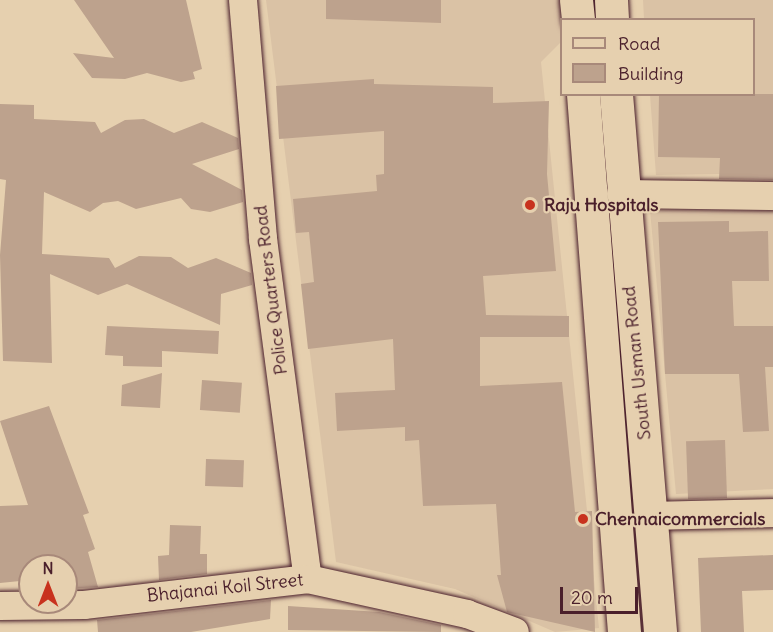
<!DOCTYPE html>
<html>
<head>
<meta charset="utf-8">
<style>
  body { margin:0 }
  #map { position:relative; width:773px; height:632px; overflow:hidden; background:#e6d0af; font-family:Delius,sans-serif }
  div>[style] { position:absolute }
  [style*='--x'] { left:calc(var(--x)*1px); top:calc(var(--y)*1px); width:calc(var(--w)*1px); rotate:calc(var(--a)*1deg) }
  .built>* { inset:0; background:#dac2a5 }
  .building>* { inset:0; background:#bda28d; transform-origin:0 0 }
  .roads { filter:drop-shadow(0 0 2px #4a1f2b) drop-shadow(0 0 2px #4a1f2b) }
  .minor>* { height:28px; margin:-14px; padding:0 14px; transform-origin:14px; border-radius:14px; background:#e6d0af }
  .major>* { height:33px; margin:-16.5px; padding:0 16.5px; transform-origin:16.5px; border-radius:16.5px; background:#e6d0af }
  .dots>* { width:16px; height:16px; translate:-50% -50%; box-sizing:border-box; border:3px solid #e6d0af; border-radius:50% }
  span { translate:-50% -50%; white-space:nowrap; text-align:center; line-height:1.15; -webkit-text-stroke:4.5px #e6d0af; paint-order:stroke }
  .poi-label { font-size:18px; color:#4a1f2b; font-weight:700 }
  .left { translate:0 -50%; text-align:left }
  .street-label { font-size:18px; color:#4a1f2b }
  .legend { position:absolute; left:560px; top:18px; width:195px; height:78px; box-sizing:border-box; background:#e6d0af; border:2px solid #a8897a; margin:0; padding:8px 10px; list-style:none; font-size:18px; color:#4a1f2b }
  .legend li { display:flex; align-items:center; gap:12px; height:30px }
  .legend b { width:30px; border:2px solid #a8897a }
  .north { position:absolute; left:18px; top:554px; width:60px; height:60px; box-sizing:border-box; background:#e6d0af; border:2px solid #a8897a; border-radius:50%; rotate:0deg; font-size:16px; font-weight:700; line-height:24px; text-align:center; color:#4a1f2b }
  .north::after { content:''; display:block; margin:auto; width:21px; height:27px; background:#c8321e; clip-path:polygon(50% 0,100% 100%,50% 72%,0 100%) }
  .scale { position:absolute; left:560px; top:587px; width:78px; height:27px; box-sizing:border-box; border:3px solid #4a1f2b; border-top:0; padding-left:8px; font-size:18px; line-height:21px; white-space:nowrap; color:#4a1f2b; -webkit-text-stroke:4px #e6d0af; paint-order:stroke }
</style>
</head>
<body>
<div id="map">
  <div class="built">
    <i style="clip-path:polygon(266px 0,574px 0,562px 20px,561px 42px,541px 62px,599px 628px,555px 632px,455px 589px,336px 562px)"></i>
    <i style="clip-path:polygon(643px 0,773px 0,773px 173px,656px 175px,650px 95px,754px 94px,754px 20px,644px 19px)"></i>
    <i style="clip-path:polygon(650px 210px,773px 211px,773px 489px,676px 494px)"></i>
  </div>
  <div class="building">
    <i style="clip-path:polygon(74px 0,186px 0,202px 69px,193px 72px,195px 79px,181px 82px,147px 73px,125px 79px,92px 78px,73px 53px,114px 58px)"></i>
    <i style="clip-path:polygon(326px 0,441px 0,441px 23px,326px 19px)"></i>
    <i style="clip-path:polygon(374px 79px,374px 84px,493px 87px,493px 103px,549px 101px,547px 174px,556px 271px,483px 276px,486px 315px,569px 316px,569px 337px,480px 337px,480px 386px,562px 382px,575px 512px,592px 511px,595px 632px,507px 612px,497px 575px,501px 575px,496px 504px,423px 506px,419px 440px,405px 441px,405px 427px,337px 431px,335px 393px,395px 390px,393px 339px,308px 349px,301px 284px,314px 282px,309px 232px,296px 233px,293px 199px,377px 191px,376px 175px,384px 174px,384px 131px,279px 139px,276px 86px)"></i>
    <i style="clip-path:polygon(659px 94px,773px 94px,773px 180px,719px 179px,720px 158px,658px 157px)"></i>
    <i style="clip-path:polygon(0 104px,34px 105px,34px 119px,95px 122px,101px 133px,125px 120px,144px 119px,174px 133px,202px 122px,238px 138px,239px 149px,192px 164px,242px 190px,243px 202px,210px 212px,191px 209px,181px 198px,136px 209px,118px 201px,103px 203px,90px 212px,44px 192px,42px 254px,109px 258px,115px 268px,139px 256px,171px 257px,188px 268px,216px 258px,251px 273px,252px 285px,221px 294px,220px 325px,127px 284px,98px 295px,50px 274px,52px 363px,3px 361px,0 255px,6px 180px,0 179px)"></i>
    <i style="clip-path:polygon(729px 221px,729px 232px,768px 231px,769px 281px,732px 281px,734px 326px,773px 326px,773px 367px,765px 367px,769px 431px,743px 432px,739px 374px,665px 374px,658px 222px)"></i>
    <i style="clip-path:polygon(107px 326px,219px 331px,218px 354px,162px 351px,162px 367px,123px 366px,123px 356px,105px 355px)"></i>
    <i style="clip-path:polygon(162px 373px,160px 408px,121px 406px,122px 385px)"></i>
    <i style="left:202px;top:380px;width:40px;height:30px;rotate:4deg"></i>
    <i style="clip-path:polygon(49px 406px,89px 513px,83px 515px,95px 549px,88px 552px,98px 587px,66px 589px,66px 566px,30px 566px,30px 580px,0 583px,0 506px,28px 505px,0 421px)"></i>
    <i style="left:725px;top:440px;width:58px;height:39px;rotate:88deg"></i>
    <i style="left:206px;top:459px;width:38px;height:27px;rotate:2deg"></i>
    <i style="clip-path:polygon(170px 525px,201px 526px,200px 554px,207px 554px,207px 574px,159px 580px,158px 556px,169px 555px)"></i>
    <i style="clip-path:polygon(773px 555px,773px 590px,742px 591px,744px 632px,701px 632px,698px 558px)"></i>
    <i style="clip-path:polygon(271px 600px,270px 619px,191px 632px,98px 632px,97px 620px)"></i>
    <i style="clip-path:polygon(288px 606px,379px 612px,441px 625px,441px 632px,288px 630px)"></i>
  </div>
  <div class="roads">
    <div class="minor">
      <i style="--x:243;--y:0;--w:240;--a:85.2"></i>
      <i style="--x:263;--y:239;--w:343;--a:82.5"></i>
      <i style="--x:621;--y:194;--w:152;--a:0.8"></i>
      <i style="--x:652;--y:516;--w:121;--a:-1.4"></i>
      <i style="--x:0;--y:606;--w:84;--a:-0.7"></i>
      <i style="--x:84;--y:605;--w:226;--a:-6.6"></i>
      <i style="--x:308;--y:579;--w:163;--a:12.4"></i>
      <i style="--x:467;--y:614;--w:51;--a:20.6"></i>
    </div>
    <div class="major">
      <i style="--x:576;--y:0;--w:20;--a:84"></i>
      <i style="--x:611;--y:0;--w:20;--a:87"></i>
      <i style="--x:583;--y:94;--w:540;--a:85.64"></i>
      <i style="--x:616;--y:94;--w:540;--a:85.32"></i>
    </div>
  </div>
  <div class="dots">
    <i style="left:530px;top:205px;background:#c8321e"></i>
    <i style="left:583px;top:519px;background:#c8321e"></i>
  </div>
  <div class="poi-label">
    <span class="left" style="left:544px;top:205px">Raju Hospitals</span>
    <span class="left" style="left:595px;top:519px">Chennaicommercials</span>
  </div>
  <div class="street-label">
    <span style="left:271px;top:290px;rotate:-97deg">Police Quarters Road</span>
    <span style="left:637px;top:363px;rotate:-96deg">South Usman Road</span>
    <span style="left:225px;top:588px;rotate:-6deg">Bhajanai Koil Street</span>
  </div>
  <ul class="legend">
  <li><b style="height:8px;background:#e6d0af"></b>Road</li>
  <li><b style="height:16px;background:#bda28d"></b>Building</li>
  </ul>
  <div class="north">N</div>
  <div class="scale">20 m</div>
</div>
</body>
</html>
